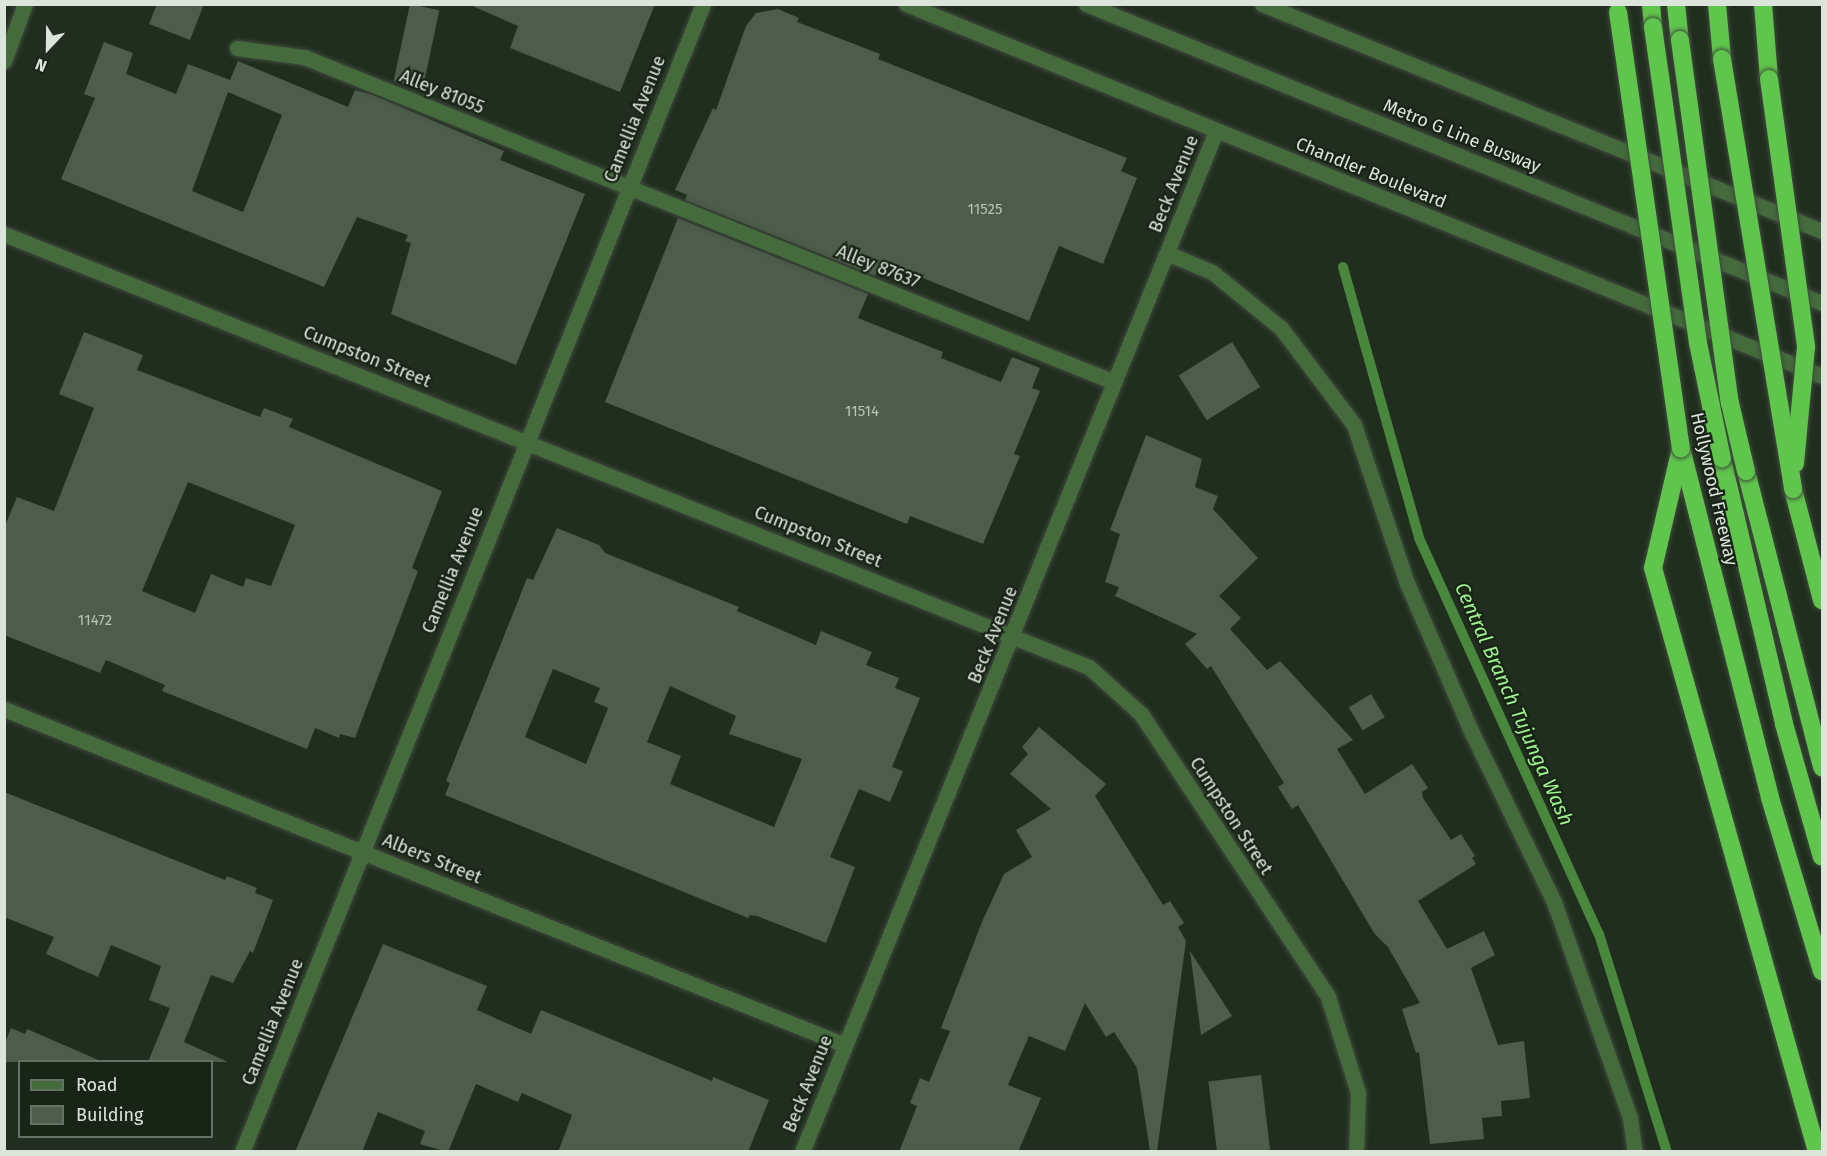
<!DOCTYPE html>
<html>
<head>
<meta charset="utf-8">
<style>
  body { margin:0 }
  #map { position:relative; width:1827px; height:1156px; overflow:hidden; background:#212e1f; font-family:"Fira Sans",sans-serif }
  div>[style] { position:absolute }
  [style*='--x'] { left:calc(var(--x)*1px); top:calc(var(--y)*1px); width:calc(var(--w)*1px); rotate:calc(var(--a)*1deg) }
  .stream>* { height:10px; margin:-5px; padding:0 5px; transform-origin:5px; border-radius:5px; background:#49873d }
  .building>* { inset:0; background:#4e5c4b; transform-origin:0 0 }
  .roads { filter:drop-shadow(0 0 2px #3f4b3d) drop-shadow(0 0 2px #3f4b3d) }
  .minor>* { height:15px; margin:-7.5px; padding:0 7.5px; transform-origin:7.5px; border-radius:7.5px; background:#456b3d }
  .highway>* { height:18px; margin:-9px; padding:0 9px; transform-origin:9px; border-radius:9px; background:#60c54c }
  .bridges { filter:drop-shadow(0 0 2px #3f4b3d) drop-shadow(0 0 2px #3f4b3d) }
  .highway-bridge>* { height:18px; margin:-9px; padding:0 9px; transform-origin:9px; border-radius:9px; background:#60c54c }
  span { translate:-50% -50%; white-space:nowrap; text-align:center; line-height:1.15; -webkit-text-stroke:4.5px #182416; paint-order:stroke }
  .number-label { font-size:15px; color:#b8c3b7 }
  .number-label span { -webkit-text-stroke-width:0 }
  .street-label { font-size:18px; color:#dce5db }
  .water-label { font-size:20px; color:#9ff38f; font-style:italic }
  .frame { position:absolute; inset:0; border:6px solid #dce5db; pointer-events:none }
  .legend { position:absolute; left:18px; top:1060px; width:195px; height:78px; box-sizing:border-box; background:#182416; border:2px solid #667165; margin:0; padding:8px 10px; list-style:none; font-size:18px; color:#dce5db }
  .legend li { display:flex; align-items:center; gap:12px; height:30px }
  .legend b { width:30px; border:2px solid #667165 }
  .north { position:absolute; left:18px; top:18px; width:60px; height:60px; -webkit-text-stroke:4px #182416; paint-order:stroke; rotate:202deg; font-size:16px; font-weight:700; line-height:24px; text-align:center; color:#dce5db }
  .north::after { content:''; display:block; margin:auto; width:21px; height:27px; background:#dce5db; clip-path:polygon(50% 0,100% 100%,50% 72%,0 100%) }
</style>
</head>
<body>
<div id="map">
  <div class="stream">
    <i style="--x:1343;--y:267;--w:281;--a:74.3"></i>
    <i style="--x:1419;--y:538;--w:435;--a:65.6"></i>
    <i style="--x:1599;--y:934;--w:228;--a:72.7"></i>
  </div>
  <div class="building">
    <i style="clip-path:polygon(157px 4px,204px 4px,190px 40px,149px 24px)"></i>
    <i style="left:410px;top:4px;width:30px;height:79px;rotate:12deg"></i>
    <i style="clip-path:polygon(468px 4px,655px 4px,620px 92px,510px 48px,518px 26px)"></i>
    <i style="clip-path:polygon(778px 9px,799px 18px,797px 22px,880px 54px,878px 59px,1127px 158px,1121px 171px,1137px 178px,1103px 264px,1059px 246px,1029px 321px,881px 261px,875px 276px,685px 200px,687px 195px,675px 190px,713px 108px,716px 110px,746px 26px,756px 13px)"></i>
    <i style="clip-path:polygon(evenodd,104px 42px,133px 53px,126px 74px,176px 94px,188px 64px,230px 80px,238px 61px,348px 107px,355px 90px,373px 95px,504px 151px,500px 160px,585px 194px,516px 365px,391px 314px,411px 243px,405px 241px,408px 235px,357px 217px,324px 287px,61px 179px,95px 98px,84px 94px,104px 42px,228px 92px,282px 115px,243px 212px,192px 191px,228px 92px)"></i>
    <i style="clip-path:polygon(678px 218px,868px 294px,858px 318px,943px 352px,941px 358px,1001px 382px,1012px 357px,1040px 368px,1032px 388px,1040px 391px,1014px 454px,1020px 456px,983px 544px,910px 516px,907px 524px,605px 402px)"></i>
    <i style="clip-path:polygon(evenodd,84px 332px,143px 355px,137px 370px,260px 417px,264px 408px,293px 419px,289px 427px,442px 491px,412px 568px,418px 571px,355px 738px,340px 734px,339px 738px,315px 728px,307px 749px,162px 691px,165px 685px,106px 660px,100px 673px,4px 635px,4px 528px,17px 497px,54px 511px,94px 408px,59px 394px,84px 332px,188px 482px,295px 525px,271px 586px,246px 578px,243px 587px,211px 574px,195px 613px,142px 591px,188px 482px)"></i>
    <i style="left:1232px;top:342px;width:53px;height:63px;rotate:58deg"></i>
    <i style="clip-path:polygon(1146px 435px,1202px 459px,1195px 487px,1218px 496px,1213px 509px,1258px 558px,1219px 596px,1241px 618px,1230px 629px,1267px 670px,1280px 661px,1353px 740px,1337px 749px,1365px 794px,1412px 764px,1428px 788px,1422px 792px,1423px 798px,1451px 840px,1461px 834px,1475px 856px,1472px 858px,1476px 864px,1418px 901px,1447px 949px,1484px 931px,1495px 955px,1471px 968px,1498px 1045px,1524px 1041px,1530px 1098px,1501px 1101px,1502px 1116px,1482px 1118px,1484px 1139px,1430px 1144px,1419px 1052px,1416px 1053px,1402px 1009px,1420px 1003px,1388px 947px,1374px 933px,1298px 805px,1292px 809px,1278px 787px,1284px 783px,1211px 666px,1207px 669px,1185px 644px,1197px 634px,1115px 596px,1119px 587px,1105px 582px,1120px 534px,1110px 530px)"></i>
    <i style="clip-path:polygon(evenodd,557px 528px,599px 545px,605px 553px,739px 607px,737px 611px,816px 645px,821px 631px,872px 652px,866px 665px,899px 678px,895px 688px,920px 698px,892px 767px,903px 771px,890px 802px,859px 789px,830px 857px,855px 867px,826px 943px,757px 916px,750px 915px,748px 918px,445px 795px,450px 783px,446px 781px,514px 611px,527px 578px,533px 580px,557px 528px,553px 669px,600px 688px,594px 702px,608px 708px,586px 764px,525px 737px,553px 669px,557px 528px,670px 686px,736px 716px,729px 734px,802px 759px,774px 827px,670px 784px,681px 756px,647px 742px,670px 686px)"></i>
    <i style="left:1371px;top:694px;width:27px;height:26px;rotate:59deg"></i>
    <i style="clip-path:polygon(1039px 727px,1106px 784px,1095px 796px,1163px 905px,1170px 901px,1184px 923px,1178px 927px,1186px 941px,1157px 1151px,1150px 1151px,1137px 1068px,1114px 1032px,1106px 1037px,1085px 1003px,1065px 1051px,1029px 1036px,1008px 1085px,1041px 1098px,1018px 1152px,899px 1152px,917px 1106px,910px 1103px,920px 1078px,929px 1082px,950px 1031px,941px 1028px,982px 922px,1004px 874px,1032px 857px,1016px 830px,1051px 809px,1010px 774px,1028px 754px,1022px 747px)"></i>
    <i style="clip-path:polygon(4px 792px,225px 880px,227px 876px,257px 888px,255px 893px,273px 900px,253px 953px,250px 951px,233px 983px,211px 975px,184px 1042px,228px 1062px,148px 1062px,170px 1008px,149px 1000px,161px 966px,111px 945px,98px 977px,46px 954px,54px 937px,4px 917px)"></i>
    <i style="clip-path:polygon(383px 944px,487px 986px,477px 1010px,531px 1034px,541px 1010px,712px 1081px,713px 1077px,769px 1100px,748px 1152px,558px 1152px,572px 1115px,522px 1093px,518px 1102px,476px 1084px,448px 1152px,420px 1144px,425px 1131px,378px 1112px,362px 1152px,295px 1152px)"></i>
    <i style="clip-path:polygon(1190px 951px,1232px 1016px,1201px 1035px)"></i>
    <i style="clip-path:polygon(11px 1028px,25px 1034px,27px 1029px,103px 1062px,4px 1062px,4px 1045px)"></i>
    <i style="left:1261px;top:1075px;width:75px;height:53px;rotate:83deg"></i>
  </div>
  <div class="roads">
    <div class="minor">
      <i style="--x:906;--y:4;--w:989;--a:22.1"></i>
      <i style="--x:1086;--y:4;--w:794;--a:22.11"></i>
      <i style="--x:1262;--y:4;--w:604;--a:22.07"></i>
      <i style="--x:237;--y:48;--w:68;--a:7.7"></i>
      <i style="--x:304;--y:57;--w:873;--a:21.86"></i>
      <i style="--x:4;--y:61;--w:61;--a:-69.8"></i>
      <i style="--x:4;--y:234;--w:1168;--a:21.76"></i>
      <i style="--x:1089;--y:667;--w:70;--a:42.1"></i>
      <i style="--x:1141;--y:714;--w:339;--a:56.5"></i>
      <i style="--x:1328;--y:997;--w:101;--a:72.6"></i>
      <i style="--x:1358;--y:1093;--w:59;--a:91.9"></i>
      <i style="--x:1167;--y:253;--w:49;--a:22.9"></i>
      <i style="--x:1212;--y:272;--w:89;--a:39.1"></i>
      <i style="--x:1281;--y:328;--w:121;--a:53"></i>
      <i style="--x:1354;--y:425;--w:167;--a:71.5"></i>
      <i style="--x:1407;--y:583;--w:163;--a:66.6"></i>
      <i style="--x:1472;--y:733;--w:188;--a:64.1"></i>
      <i style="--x:1554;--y:902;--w:229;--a:70.6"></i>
      <i style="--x:1630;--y:1118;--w:34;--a:82"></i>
      <i style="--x:4;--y:709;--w:906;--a:21.78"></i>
      <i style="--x:242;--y:1152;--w:1237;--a:-68.12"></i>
      <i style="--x:802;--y:1152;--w:1102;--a:-67.93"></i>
    </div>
    <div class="highway">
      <i style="--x:1651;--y:4;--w:23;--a:85"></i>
      <i style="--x:1676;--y:4;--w:36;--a:84"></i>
      <i style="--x:1717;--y:4;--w:55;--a:84.8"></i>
      <i style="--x:1763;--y:4;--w:75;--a:85.4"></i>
      <i style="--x:1681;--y:448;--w:123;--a:103.1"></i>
      <i style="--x:1653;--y:568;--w:607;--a:74.31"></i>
      <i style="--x:1682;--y:452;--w:357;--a:75.7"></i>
      <i style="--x:1770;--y:798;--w:181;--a:73.3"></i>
      <i style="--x:1722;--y:459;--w:272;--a:76.8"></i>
      <i style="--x:1784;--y:724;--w:138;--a:74.1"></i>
      <i style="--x:1746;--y:471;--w:306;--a:75.6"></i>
      <i style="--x:1793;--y:489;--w:115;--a:75.4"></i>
    </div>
  </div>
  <div class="bridges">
    <div class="highway-bridge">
      <i style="--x:1618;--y:12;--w:441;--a:81.8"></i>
      <i style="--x:1653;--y:27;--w:319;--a:81.9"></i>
      <i style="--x:1698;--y:343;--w:118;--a:78.3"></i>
      <i style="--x:1680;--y:40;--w:366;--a:82.2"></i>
      <i style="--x:1730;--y:403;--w:70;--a:76.8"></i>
      <i style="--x:1722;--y:59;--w:436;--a:80.6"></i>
      <i style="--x:1769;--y:79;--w:271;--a:82.1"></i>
      <i style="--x:1806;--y:347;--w:117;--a:95.4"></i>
    </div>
  </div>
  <div class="number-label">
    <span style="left:985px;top:210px">11525</span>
    <span style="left:862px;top:412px">11514</span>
    <span style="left:95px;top:621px">11472</span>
  </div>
  <div class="street-label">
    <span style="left:442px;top:92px;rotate:22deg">Alley 81055</span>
    <span style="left:635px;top:119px;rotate:-68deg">Camellia Avenue</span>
    <span style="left:1462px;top:136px;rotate:22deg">Metro G Line Busway</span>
    <span style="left:1371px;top:173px;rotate:22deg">Chandler Boulevard</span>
    <span style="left:1174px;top:184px;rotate:-68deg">Beck Avenue</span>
    <span style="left:878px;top:267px;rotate:22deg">Alley 87637</span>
    <span style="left:367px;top:357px;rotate:22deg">Cumpston Street</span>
    <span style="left:1714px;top:489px;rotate:77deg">Hollywood Freeway</span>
    <span style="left:818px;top:537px;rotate:22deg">Cumpston Street</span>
    <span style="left:453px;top:570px;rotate:-68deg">Camellia Avenue</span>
    <span style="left:993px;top:635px;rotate:-68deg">Beck Avenue</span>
    <span style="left:1231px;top:816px;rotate:57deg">Cumpston Street</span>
    <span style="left:432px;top:859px;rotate:22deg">Albers Street</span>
    <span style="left:273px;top:1022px;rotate:-68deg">Camellia Avenue</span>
    <span style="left:808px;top:1084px;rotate:-68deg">Beck Avenue</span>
  </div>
  <div class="water-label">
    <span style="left:1514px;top:704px;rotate:66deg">Central Branch Tujunga Wash</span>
  </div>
  <div class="frame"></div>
  <ul class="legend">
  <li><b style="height:8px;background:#456b3d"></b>Road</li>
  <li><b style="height:16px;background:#4e5c4b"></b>Building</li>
  </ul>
  <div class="north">N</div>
</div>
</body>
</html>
